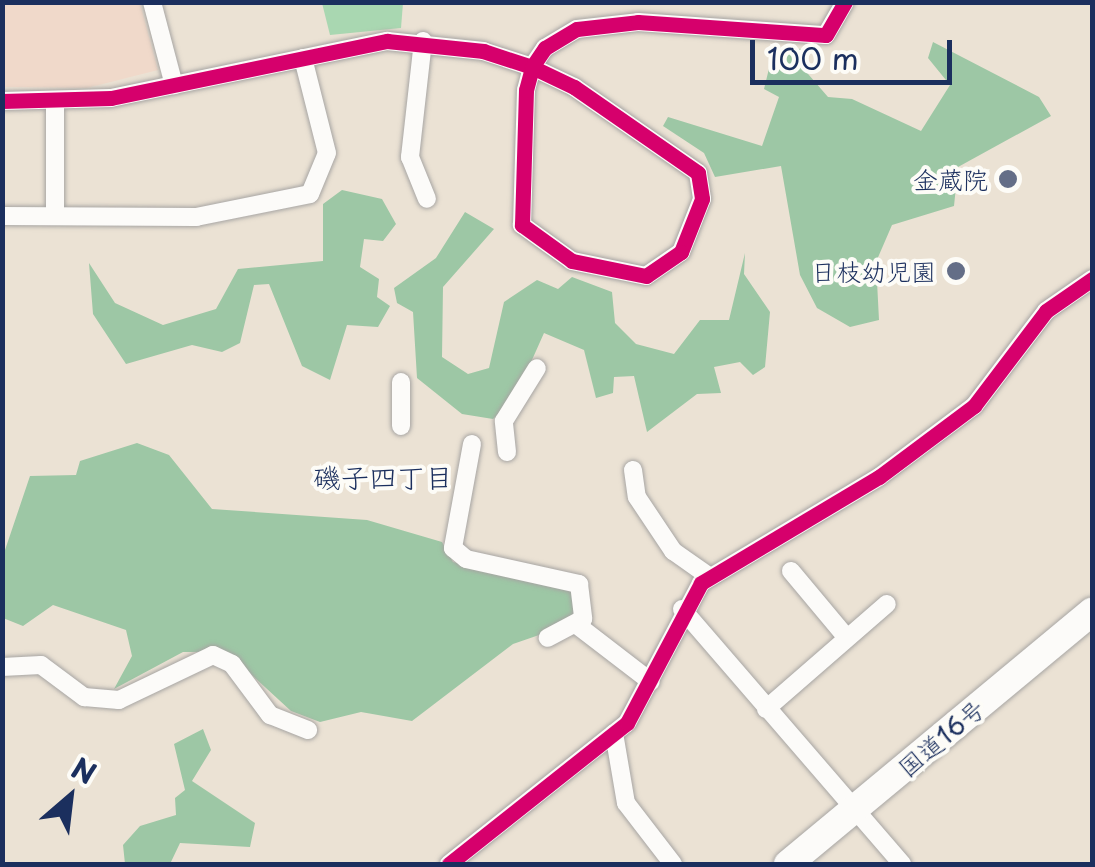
<!DOCTYPE html>
<html>
<head>
<meta charset="utf-8">
<style>
  body { margin:0 }
  #map { position:relative; width:1095px; height:867px; overflow:hidden; background:#ebe2d4; font-family:"Playpen Sans","Klee One",sans-serif }
  div>[style] { position:absolute }
  [style*='--x'] { left:calc(var(--x)*1px); top:calc(var(--y)*1px); width:calc(var(--w)*1px); rotate:calc(var(--a)*1deg) }
  .built>* { inset:0; background:#f0d9ca }
  .green>* { inset:0; background:#a9d7b1 }
  .forest>* { inset:0; background:#9dc7a5 }
  .roads { filter:drop-shadow(0 0 2px #a7a5a3) drop-shadow(0 0 2px #a7a5a3) }
  .minor>* { height:18px; margin:-9px; padding:0 9px; transform-origin:9px; border-radius:9px; background:#fcfbf9 }
  .highway>* { height:28px; margin:-14px; padding:0 14px; transform-origin:14px; border-radius:14px; background:#fcfbf9 }
  .cycleway>* { height:15px; margin:-7.5px; padding:0 7.5px; transform-origin:7.5px; border-radius:7.5px; background:#d6006c }
  .dots>* { width:28px; height:28px; translate:-50% -50%; box-sizing:border-box; border:5px solid #fdfcf7; border-radius:50% }
  span { translate:-50% -50%; white-space:nowrap; text-align:center; line-height:1.15; -webkit-text-stroke:8px #fdfcf7; paint-order:stroke }
  .poi-label { font-size:25px; color:#1b2f5e }
  .right { translate:-100% -50%; text-align:right }
  .street-label { font-size:25px; color:#1b2f5e }
  .neighbourhood-label { font-size:28px; color:#1b2f5e }
  .frame { position:absolute; inset:0; border:5px solid #1b2f5e; pointer-events:none }
  .north { position:absolute; left:20px; top:747px; width:100px; height:100px; -webkit-text-stroke:8px #fdfcf7; paint-order:stroke; rotate:28deg; font-size:28px; font-weight:700; line-height:40px; text-align:center; color:#1b2f5e }
  .north::after { content:''; display:block; margin:auto; width:35px; height:45px; background:#1b2f5e; clip-path:polygon(50% 0,100% 100%,50% 72%,0 100%) }
  .scale { position:absolute; left:750px; top:40px; width:202px; height:45px; box-sizing:border-box; border:5px solid #1b2f5e; border-top:0; padding-left:12px; font-size:30px; line-height:35px; white-space:nowrap; color:#1b2f5e; -webkit-text-stroke:8px #fdfcf7; paint-order:stroke }
</style>
</head>
<body>
<div id="map">
  <div class="built">
    <i style="clip-path:polygon(2px 3px,140px 3px,158px 70px,87px 88px,3px 87px)"></i>
  </div>
  <div class="green">
    <i style="clip-path:polygon(322px 3px,403px 3px,401px 28px,330px 35px)"></i>
  </div>
  <div class="forest">
    <i style="clip-path:polygon(933px 42px,1039px 97px,1051px 116px,958px 167px,954px 206px,892px 225px,876px 262px,879px 320px,850px 327px,817px 308px,800px 275px,781px 166px,715px 177px,704px 153px,663px 126px,668px 117px,762px 146px,779px 97px,764px 89px,774px 48px,804px 49px,796px 60px,828px 97px,852px 99px,921px 131px,950px 85px,928px 58px)"></i>
    <i style="clip-path:polygon(342px 190px,382px 199px,396px 224px,383px 241px,364px 239px,360px 267px,379px 279px,377px 297px,390px 306px,378px 327px,347px 325px,330px 380px,302px 366px,269px 284px,254px 285px,240px 343px,222px 352px,192px 345px,126px 364px,93px 314px,89px 263px,115px 303px,163px 325px,216px 309px,238px 269px,323px 261px,323px 204px)"></i>
    <i style="clip-path:polygon(465px 212px,494px 229px,443px 287px,442px 357px,468px 374px,489px 368px,504px 302px,537px 280px,558px 289px,572px 277px,612px 292px,615px 323px,636px 344px,674px 354px,700px 320px,729px 320px,745px 253px,744px 274px,770px 312px,765px 367px,753px 375px,740px 362px,714px 367px,721px 393px,697px 394px,647px 432px,634px 376px,614px 377px,613px 393px,596px 398px,584px 350px,544px 333px,515px 398px,493px 419px,462px 414px,417px 378px,413px 312px,397px 303px,394px 288px,436px 258px)"></i>
    <i style="clip-path:polygon(137px 443px,169px 455px,212px 509px,367px 520px,442px 542px,453px 562px,583px 594px,568px 625px,513px 644px,412px 721px,361px 712px,320px 722px,291px 711px,227px 652px,183px 652px,114px 689px,132px 656px,126px 630px,53px 605px,23px 626px,3px 618px,3px 556px,30px 476px,76px 475px,80px 461px)"></i>
    <i style="clip-path:polygon(203px 729px,211px 750px,192px 781px,255px 823px,250px 847px,180px 843px,170px 864px,125px 864px,123px 845px,140px 826px,176px 815px,175px 798px,185px 790px,174px 744px)"></i>
  </div>
  <div class="roads">
    <div class="minor">
      <i style="--x:152;--y:2;--w:86;--a:75.2"></i>
      <i style="--x:423;--y:41;--w:117;--a:96.4"></i>
      <i style="--x:410;--y:157;--w:45;--a:68"></i>
      <i style="--x:2;--y:101;--w:109;--a:-1.6"></i>
      <i style="--x:111;--y:98;--w:282;--a:-11.7"></i>
      <i style="--x:387;--y:41;--w:97;--a:5.9"></i>
      <i style="--x:483;--y:51;--w:52;--a:18.1"></i>
      <i style="--x:532;--y:67;--w:47;--a:25.5"></i>
      <i style="--x:574;--y:87;--w:151;--a:34.7"></i>
      <i style="--x:698;--y:173;--w:26;--a:81"></i>
      <i style="--x:702;--y:199;--w:57;--a:111.6"></i>
      <i style="--x:681;--y:252;--w:42;--a:145.6"></i>
      <i style="--x:646;--y:276;--w:76;--a:-168.5"></i>
      <i style="--x:572;--y:261;--w:62;--a:-144.2"></i>
      <i style="--x:522;--y:225;--w:135;--a:-88.3"></i>
      <i style="--x:526;--y:90;--w:24;--a:-75"></i>
      <i style="--x:532;--y:67;--w:23;--a:-56"></i>
      <i style="--x:545;--y:48;--w:37;--a:-31"></i>
      <i style="--x:577;--y:29;--w:61;--a:-6.5"></i>
      <i style="--x:638;--y:22;--w:188;--a:4"></i>
      <i style="--x:826;--y:35;--w:38;--a:-60"></i>
      <i style="--x:55;--y:214;--w:111;--a:-90"></i>
      <i style="--x:2;--y:216;--w:194;--a:0.3"></i>
      <i style="--x:196;--y:217;--w:116;--a:-11.4"></i>
      <i style="--x:310;--y:194;--w:44;--a:-67.5"></i>
      <i style="--x:327;--y:153;--w:98;--a:-104.2"></i>
      <i style="--x:401;--y:426;--w:44;--a:-90"></i>
      <i style="--x:472;--y:444;--w:106;--a:100.4"></i>
      <i style="--x:453;--y:548;--w:17;--a:40"></i>
      <i style="--x:466;--y:559;--w:116;--a:12.5"></i>
      <i style="--x:579;--y:584;--w:35;--a:83"></i>
      <i style="--x:583;--y:619;--w:40;--a:152"></i>
      <i style="--x:507;--y:452;--w:31;--a:-96"></i>
      <i style="--x:504;--y:421;--w:62;--a:-58.1"></i>
      <i style="--x:633;--y:470;--w:27;--a:82"></i>
      <i style="--x:637;--y:497;--w:65;--a:56.3"></i>
      <i style="--x:673;--y:551;--w:45;--a:35.1"></i>
      <i style="--x:791;--y:571;--w:87;--a:50.1"></i>
      <i style="--x:682;--y:609;--w:337;--a:49.2"></i>
      <i style="--x:577;--y:625;--w:93;--a:37.6"></i>
      <i style="--x:2;--y:667;--w:39;--a:-3"></i>
      <i style="--x:41;--y:665;--w:54;--a:36.7"></i>
      <i style="--x:84;--y:697;--w:35;--a:5"></i>
      <i style="--x:119;--y:700;--w:104;--a:-25.6"></i>
      <i style="--x:213;--y:655;--w:21;--a:25"></i>
      <i style="--x:232;--y:664;--w:64;--a:53.3"></i>
      <i style="--x:270;--y:715;--w:41;--a:21.5"></i>
      <i style="--x:766;--y:709;--w:160;--a:-41"></i>
      <i style="--x:614;--y:733;--w:71;--a:80.3"></i>
      <i style="--x:626;--y:803;--w:77;--a:52.4"></i>
      <i style="--x:449;--y:864;--w:227;--a:-38.4"></i>
      <i style="--x:627;--y:723;--w:158;--a:-62.1"></i>
      <i style="--x:701;--y:583;--w:207;--a:-30.8"></i>
      <i style="--x:879;--y:477;--w:119;--a:-36.8"></i>
      <i style="--x:974;--y:406;--w:119;--a:-52.8"></i>
      <i style="--x:1046;--y:311;--w:56;--a:-34.8"></i>
    </div>
    <div class="highway">
      <i style="--x:788;--y:864;--w:395;--a:-39.7"></i>
    </div>
  </div>
  <div class="cycleway">
    <i style="--x:2;--y:101;--w:109;--a:-1.6"></i>
    <i style="--x:111;--y:98;--w:282;--a:-11.7"></i>
    <i style="--x:387;--y:41;--w:97;--a:5.9"></i>
    <i style="--x:483;--y:51;--w:52;--a:18.1"></i>
    <i style="--x:532;--y:67;--w:47;--a:25.5"></i>
    <i style="--x:574;--y:87;--w:151;--a:34.7"></i>
    <i style="--x:698;--y:173;--w:26;--a:81"></i>
    <i style="--x:702;--y:199;--w:57;--a:111.6"></i>
    <i style="--x:681;--y:252;--w:42;--a:145.6"></i>
    <i style="--x:646;--y:276;--w:76;--a:-168.5"></i>
    <i style="--x:572;--y:261;--w:62;--a:-144.2"></i>
    <i style="--x:522;--y:225;--w:135;--a:-88.3"></i>
    <i style="--x:526;--y:90;--w:24;--a:-75"></i>
    <i style="--x:532;--y:67;--w:23;--a:-56"></i>
    <i style="--x:545;--y:48;--w:37;--a:-31"></i>
    <i style="--x:577;--y:29;--w:61;--a:-6.5"></i>
    <i style="--x:638;--y:22;--w:188;--a:4"></i>
    <i style="--x:826;--y:35;--w:38;--a:-60"></i>
    <i style="--x:449;--y:864;--w:227;--a:-38.4"></i>
    <i style="--x:627;--y:723;--w:158;--a:-62.1"></i>
    <i style="--x:701;--y:583;--w:207;--a:-30.8"></i>
    <i style="--x:879;--y:477;--w:119;--a:-36.8"></i>
    <i style="--x:974;--y:406;--w:119;--a:-52.8"></i>
    <i style="--x:1046;--y:311;--w:56;--a:-34.8"></i>
  </div>
  <div class="dots">
    <i style="left:1008px;top:179px;background:#646e87"></i>
    <i style="left:956px;top:271px;background:#646e87"></i>
  </div>
  <div class="poi-label">
    <span class="right" style="left:988px;top:179px">金蔵院</span>
    <span class="right" style="left:936px;top:271px">日枝幼児園</span>
  </div>
  <div class="street-label">
    <span style="left:941px;top:738px;rotate:-40deg">国道16号</span>
  </div>
  <div class="neighbourhood-label">
    <span style="left:383px;top:477px">磯子四丁目</span>
  </div>
  <div class="frame"></div>
  <div class="north">N</div>
  <div class="scale">100 m</div>
</div>
</body>
</html>
